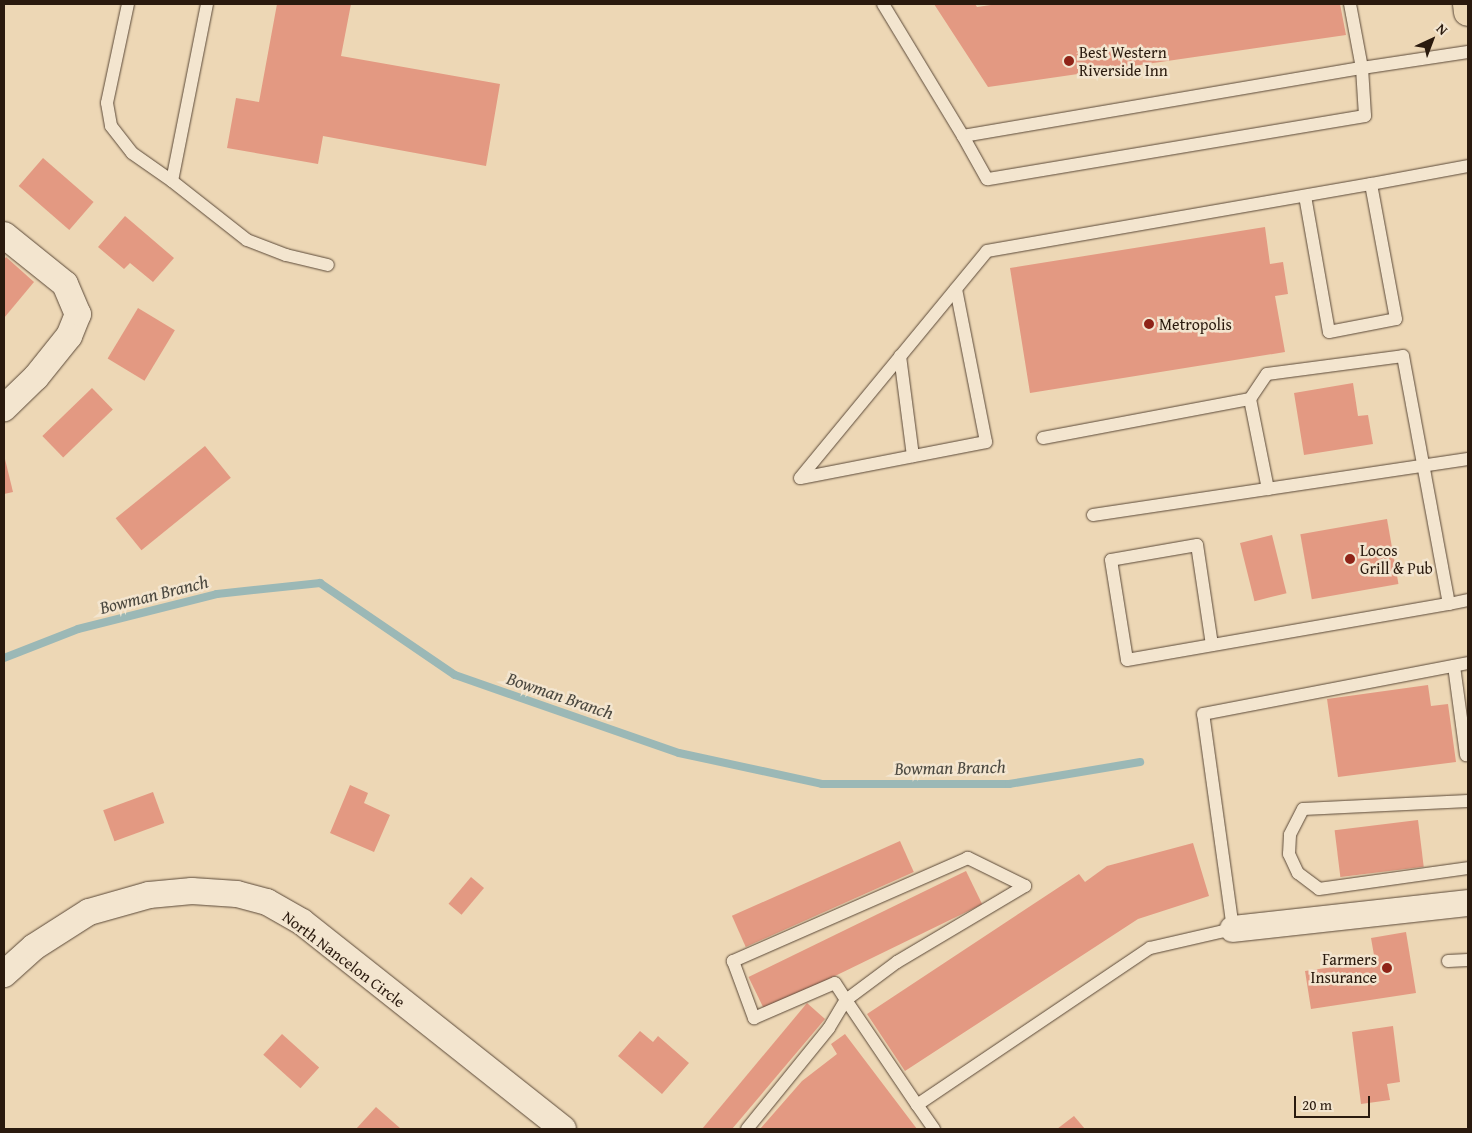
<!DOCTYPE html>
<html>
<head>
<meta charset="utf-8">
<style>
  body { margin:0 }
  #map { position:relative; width:1472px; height:1133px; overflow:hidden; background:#edd7b5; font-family:"Gentium Book Plus",serif }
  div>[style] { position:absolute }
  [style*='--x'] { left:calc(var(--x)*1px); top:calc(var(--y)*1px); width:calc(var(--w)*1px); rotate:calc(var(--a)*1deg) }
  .stream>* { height:8px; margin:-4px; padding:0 4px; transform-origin:4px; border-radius:4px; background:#9bb8b6 }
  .building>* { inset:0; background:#e39982; transform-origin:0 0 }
  .roads { filter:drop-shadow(0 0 1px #5b4938) drop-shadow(0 0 1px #5b4938) }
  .lane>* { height:12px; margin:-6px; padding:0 6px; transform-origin:6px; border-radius:6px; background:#f3e5cf }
  .street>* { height:26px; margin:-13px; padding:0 13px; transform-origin:13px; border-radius:13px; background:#f3e5cf }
  .primary>* { height:28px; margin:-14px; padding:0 14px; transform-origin:14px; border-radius:14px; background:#edd7b5 }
  .dots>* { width:14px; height:14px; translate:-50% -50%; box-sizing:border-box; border:2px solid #f3e5cf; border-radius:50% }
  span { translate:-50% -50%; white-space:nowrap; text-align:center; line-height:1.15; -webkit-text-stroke:5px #f3e5cf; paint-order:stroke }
  .poi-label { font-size:16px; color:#2a1a0e }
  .left { translate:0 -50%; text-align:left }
  .right { translate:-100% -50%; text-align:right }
  .street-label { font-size:16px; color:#2a1a0e }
  .water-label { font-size:18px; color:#4c4940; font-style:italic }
  .frame { position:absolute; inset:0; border:5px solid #2a1a0e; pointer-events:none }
  .north { position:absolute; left:1407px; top:15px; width:50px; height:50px; -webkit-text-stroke:4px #f3e5cf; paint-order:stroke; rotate:43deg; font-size:14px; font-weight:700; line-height:20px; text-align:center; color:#2a1a0e }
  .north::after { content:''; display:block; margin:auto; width:18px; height:22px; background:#2a1a0e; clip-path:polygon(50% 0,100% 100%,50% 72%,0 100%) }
  .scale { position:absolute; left:1294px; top:1096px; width:76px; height:22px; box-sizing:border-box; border:2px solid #2a1a0e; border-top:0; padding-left:6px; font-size:15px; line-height:18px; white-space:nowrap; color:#2a1a0e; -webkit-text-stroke:4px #f3e5cf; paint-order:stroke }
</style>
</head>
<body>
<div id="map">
  <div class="stream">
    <i style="--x:4;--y:658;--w:79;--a:-21.4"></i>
    <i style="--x:78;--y:629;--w:143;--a:-14.1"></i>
    <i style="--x:217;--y:594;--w:104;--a:-6.1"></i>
    <i style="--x:320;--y:583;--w:163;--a:34.3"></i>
    <i style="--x:455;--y:675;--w:237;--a:19.2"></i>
    <i style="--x:679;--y:753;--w:146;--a:12.2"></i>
    <i style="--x:822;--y:784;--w:187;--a:0"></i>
    <i style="--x:1009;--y:784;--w:133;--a:-9.5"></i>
  </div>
  <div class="building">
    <i style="clip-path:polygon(277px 4px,351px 4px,341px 56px,500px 84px,486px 166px,323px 136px,318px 164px,227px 148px,236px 98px,259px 102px)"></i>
    <i style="clip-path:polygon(934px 4px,975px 4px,977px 7px,998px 4px,1340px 4px,1346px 35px,988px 87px)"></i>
    <i style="left:43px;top:158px;width:67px;height:37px;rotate:41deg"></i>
    <i style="clip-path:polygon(125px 216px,174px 258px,153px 282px,130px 263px,124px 269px,98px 247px)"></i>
    <i style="clip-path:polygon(1265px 227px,1270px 264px,1283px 262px,1288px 294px,1275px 296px,1285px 352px,1030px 393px,1010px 268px)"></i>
    <i style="clip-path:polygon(6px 257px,34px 282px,4px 318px,4px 260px)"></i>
    <i style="left:138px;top:308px;width:43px;height:59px;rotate:31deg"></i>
    <i style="clip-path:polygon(1353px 383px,1358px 416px,1368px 415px,1373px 444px,1304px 455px,1294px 393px)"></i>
    <i style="left:92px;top:388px;width:30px;height:69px;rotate:46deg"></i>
    <i style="left:205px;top:446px;width:41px;height:115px;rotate:51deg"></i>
    <i style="clip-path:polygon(4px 455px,13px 492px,4px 494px)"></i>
    <i style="left:1387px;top:519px;width:66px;height:88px;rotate:80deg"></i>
    <i style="left:1272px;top:535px;width:60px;height:33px;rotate:76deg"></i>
    <i style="clip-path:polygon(1428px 685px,1431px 706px,1448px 704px,1456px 762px,1338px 777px,1327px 699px)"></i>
    <i style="clip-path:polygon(350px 785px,368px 793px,364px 803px,390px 815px,374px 852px,330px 833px)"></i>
    <i style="left:153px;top:792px;width:33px;height:53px;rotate:70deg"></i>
    <i style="left:1418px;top:820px;width:47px;height:84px;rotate:83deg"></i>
    <i style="left:900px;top:841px;width:34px;height:184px;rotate:66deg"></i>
    <i style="clip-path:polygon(1193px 843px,1209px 896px,1138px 919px,905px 1071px,867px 1014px,1079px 874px,1085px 882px,1107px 866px)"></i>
    <i style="left:966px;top:871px;width:37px;height:242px;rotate:64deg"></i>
    <i style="left:471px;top:877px;width:17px;height:35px;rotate:40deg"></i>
    <i style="clip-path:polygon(1406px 932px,1416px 993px,1311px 1009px,1305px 971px,1375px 961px,1371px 938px)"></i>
    <i style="clip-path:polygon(807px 1003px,825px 1019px,732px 1129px,702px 1129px)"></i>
    <i style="clip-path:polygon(1393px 1026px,1400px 1082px,1387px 1084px,1390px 1100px,1361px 1104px,1352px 1032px)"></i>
    <i style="clip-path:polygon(640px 1031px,653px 1042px,658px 1036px,689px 1063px,662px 1094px,618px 1056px)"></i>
    <i style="left:282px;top:1034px;width:50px;height:28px;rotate:42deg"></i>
    <i style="clip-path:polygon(845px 1034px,917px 1129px,760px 1129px,802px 1081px,837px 1054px,831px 1044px)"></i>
    <i style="clip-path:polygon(376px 1107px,401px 1129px,356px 1129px)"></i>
    <i style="clip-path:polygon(1074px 1116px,1085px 1129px,1057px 1129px)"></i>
  </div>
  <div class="roads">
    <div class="lane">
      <i style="--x:128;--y:4;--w:101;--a:102"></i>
      <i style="--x:107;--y:103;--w:23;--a:80"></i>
      <i style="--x:111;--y:126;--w:34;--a:52"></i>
      <i style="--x:132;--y:153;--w:49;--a:35"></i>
      <i style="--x:172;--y:181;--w:180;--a:-78.8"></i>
      <i style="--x:883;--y:4;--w:154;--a:58.8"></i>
      <i style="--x:963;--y:136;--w:405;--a:-9.7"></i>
      <i style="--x:1362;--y:68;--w:48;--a:86.4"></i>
      <i style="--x:1365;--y:116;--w:383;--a:170.5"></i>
      <i style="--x:987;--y:179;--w:49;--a:-119.2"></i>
      <i style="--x:1350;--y:4;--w:65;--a:79.4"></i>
      <i style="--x:1362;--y:68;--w:107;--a:-8.6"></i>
      <i style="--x:172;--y:181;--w:95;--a:38.2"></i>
      <i style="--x:247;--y:240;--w:42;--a:21"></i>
      <i style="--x:286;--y:255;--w:43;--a:13.4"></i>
      <i style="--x:1305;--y:196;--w:138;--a:80"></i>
      <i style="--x:1329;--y:332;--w:68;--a:-11"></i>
      <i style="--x:1396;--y:319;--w:137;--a:-100.5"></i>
      <i style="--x:1371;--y:184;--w:99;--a:-10.5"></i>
      <i style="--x:956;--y:289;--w:156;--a:78.9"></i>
      <i style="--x:986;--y:442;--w:189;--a:169"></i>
      <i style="--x:800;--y:478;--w:294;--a:-50.5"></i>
      <i style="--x:987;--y:251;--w:390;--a:-9.9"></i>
      <i style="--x:900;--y:356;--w:101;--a:82.6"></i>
      <i style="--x:1250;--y:399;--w:30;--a:-56"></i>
      <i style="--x:1267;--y:374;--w:137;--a:-7.5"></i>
      <i style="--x:1403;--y:356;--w:252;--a:79.5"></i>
      <i style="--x:1043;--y:438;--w:211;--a:-10.7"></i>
      <i style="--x:1250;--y:399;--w:92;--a:78.7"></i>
      <i style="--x:1093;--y:515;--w:379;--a:-8.5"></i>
      <i style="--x:1212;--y:645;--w:101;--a:-98.5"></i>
      <i style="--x:1197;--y:545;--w:87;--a:170.1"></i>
      <i style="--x:1111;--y:560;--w:101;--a:80.9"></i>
      <i style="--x:1127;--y:660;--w:327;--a:-9.9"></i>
      <i style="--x:1449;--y:604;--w:19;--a:-12"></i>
      <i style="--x:1454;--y:666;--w:90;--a:82.3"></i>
      <i style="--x:1468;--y:801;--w:165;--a:177.2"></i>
      <i style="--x:1303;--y:809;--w:29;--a:117"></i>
      <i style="--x:1290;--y:835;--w:19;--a:93"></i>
      <i style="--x:1289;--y:854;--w:21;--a:65"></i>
      <i style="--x:1298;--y:873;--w:26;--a:37"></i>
      <i style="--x:1319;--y:889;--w:150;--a:-8"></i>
      <i style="--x:1448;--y:961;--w:20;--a:-3"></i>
      <i style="--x:747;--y:1129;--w:130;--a:-50.9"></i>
      <i style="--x:829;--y:1028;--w:33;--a:-59"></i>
      <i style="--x:846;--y:1000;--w:64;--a:-36.7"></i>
      <i style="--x:897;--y:962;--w:149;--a:-30.7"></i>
      <i style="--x:1025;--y:886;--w:64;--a:-153.8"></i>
      <i style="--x:968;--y:858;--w:257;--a:156.3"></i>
      <i style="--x:733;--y:961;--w:61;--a:69.8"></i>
      <i style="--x:754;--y:1018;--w:88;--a:-23.4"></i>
      <i style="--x:835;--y:983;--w:20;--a:57"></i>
      <i style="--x:846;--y:1000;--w:127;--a:55.9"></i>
      <i style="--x:934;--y:1129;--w:29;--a:-125"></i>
      <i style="--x:917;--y:1105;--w:281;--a:-34"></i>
      <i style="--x:1150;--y:948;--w:85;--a:-12.9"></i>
      <i style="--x:1233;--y:929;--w:217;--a:-97.9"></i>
      <i style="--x:1203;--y:714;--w:270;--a:-10.9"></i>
    </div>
    <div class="street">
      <i style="--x:4;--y:235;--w:78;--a:38.8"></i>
      <i style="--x:65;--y:284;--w:33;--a:67"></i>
      <i style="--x:78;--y:314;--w:24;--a:112"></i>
      <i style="--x:69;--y:336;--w:53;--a:128.8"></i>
      <i style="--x:36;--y:377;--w:45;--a:135.9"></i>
      <i style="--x:1233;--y:929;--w:236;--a:-6.3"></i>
      <i style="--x:4;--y:974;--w:40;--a:-42"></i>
      <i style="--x:34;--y:947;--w:65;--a:-32.5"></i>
      <i style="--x:89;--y:912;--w:62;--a:-15.8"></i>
      <i style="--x:149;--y:895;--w:43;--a:-5.3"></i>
      <i style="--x:192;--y:891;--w:45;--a:3.8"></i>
      <i style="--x:237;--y:894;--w:31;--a:15"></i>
      <i style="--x:267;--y:902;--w:40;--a:29.7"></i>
      <i style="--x:302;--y:922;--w:333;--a:38.4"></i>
    </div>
    <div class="primary">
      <i style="--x:1467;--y:4;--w:8;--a:83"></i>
    </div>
  </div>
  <div class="dots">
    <i style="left:1069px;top:61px;background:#8f2418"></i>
    <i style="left:1149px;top:324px;background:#8f2418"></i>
    <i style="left:1350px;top:559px;background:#8f2418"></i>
    <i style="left:1387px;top:968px;background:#8f2418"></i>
  </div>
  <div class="poi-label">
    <span class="left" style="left:1079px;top:61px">Best Western<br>Riverside Inn</span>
    <span class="left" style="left:1159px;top:324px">Metropolis</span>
    <span class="left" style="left:1360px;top:559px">Locos<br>Grill &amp; Pub</span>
    <span class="right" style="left:1377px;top:968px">Farmers<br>Insurance</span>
  </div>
  <div class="street-label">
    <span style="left:344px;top:959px;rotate:37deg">North Nancelon Circle</span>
  </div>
  <div class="water-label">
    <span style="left:154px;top:595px;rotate:-14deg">Bowman Branch</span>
    <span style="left:560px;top:696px;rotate:19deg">Bowman Branch</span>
    <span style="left:950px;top:768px;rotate:-1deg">Bowman Branch</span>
  </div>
  <div class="frame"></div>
  <div class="north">N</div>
  <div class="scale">20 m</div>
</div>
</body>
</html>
